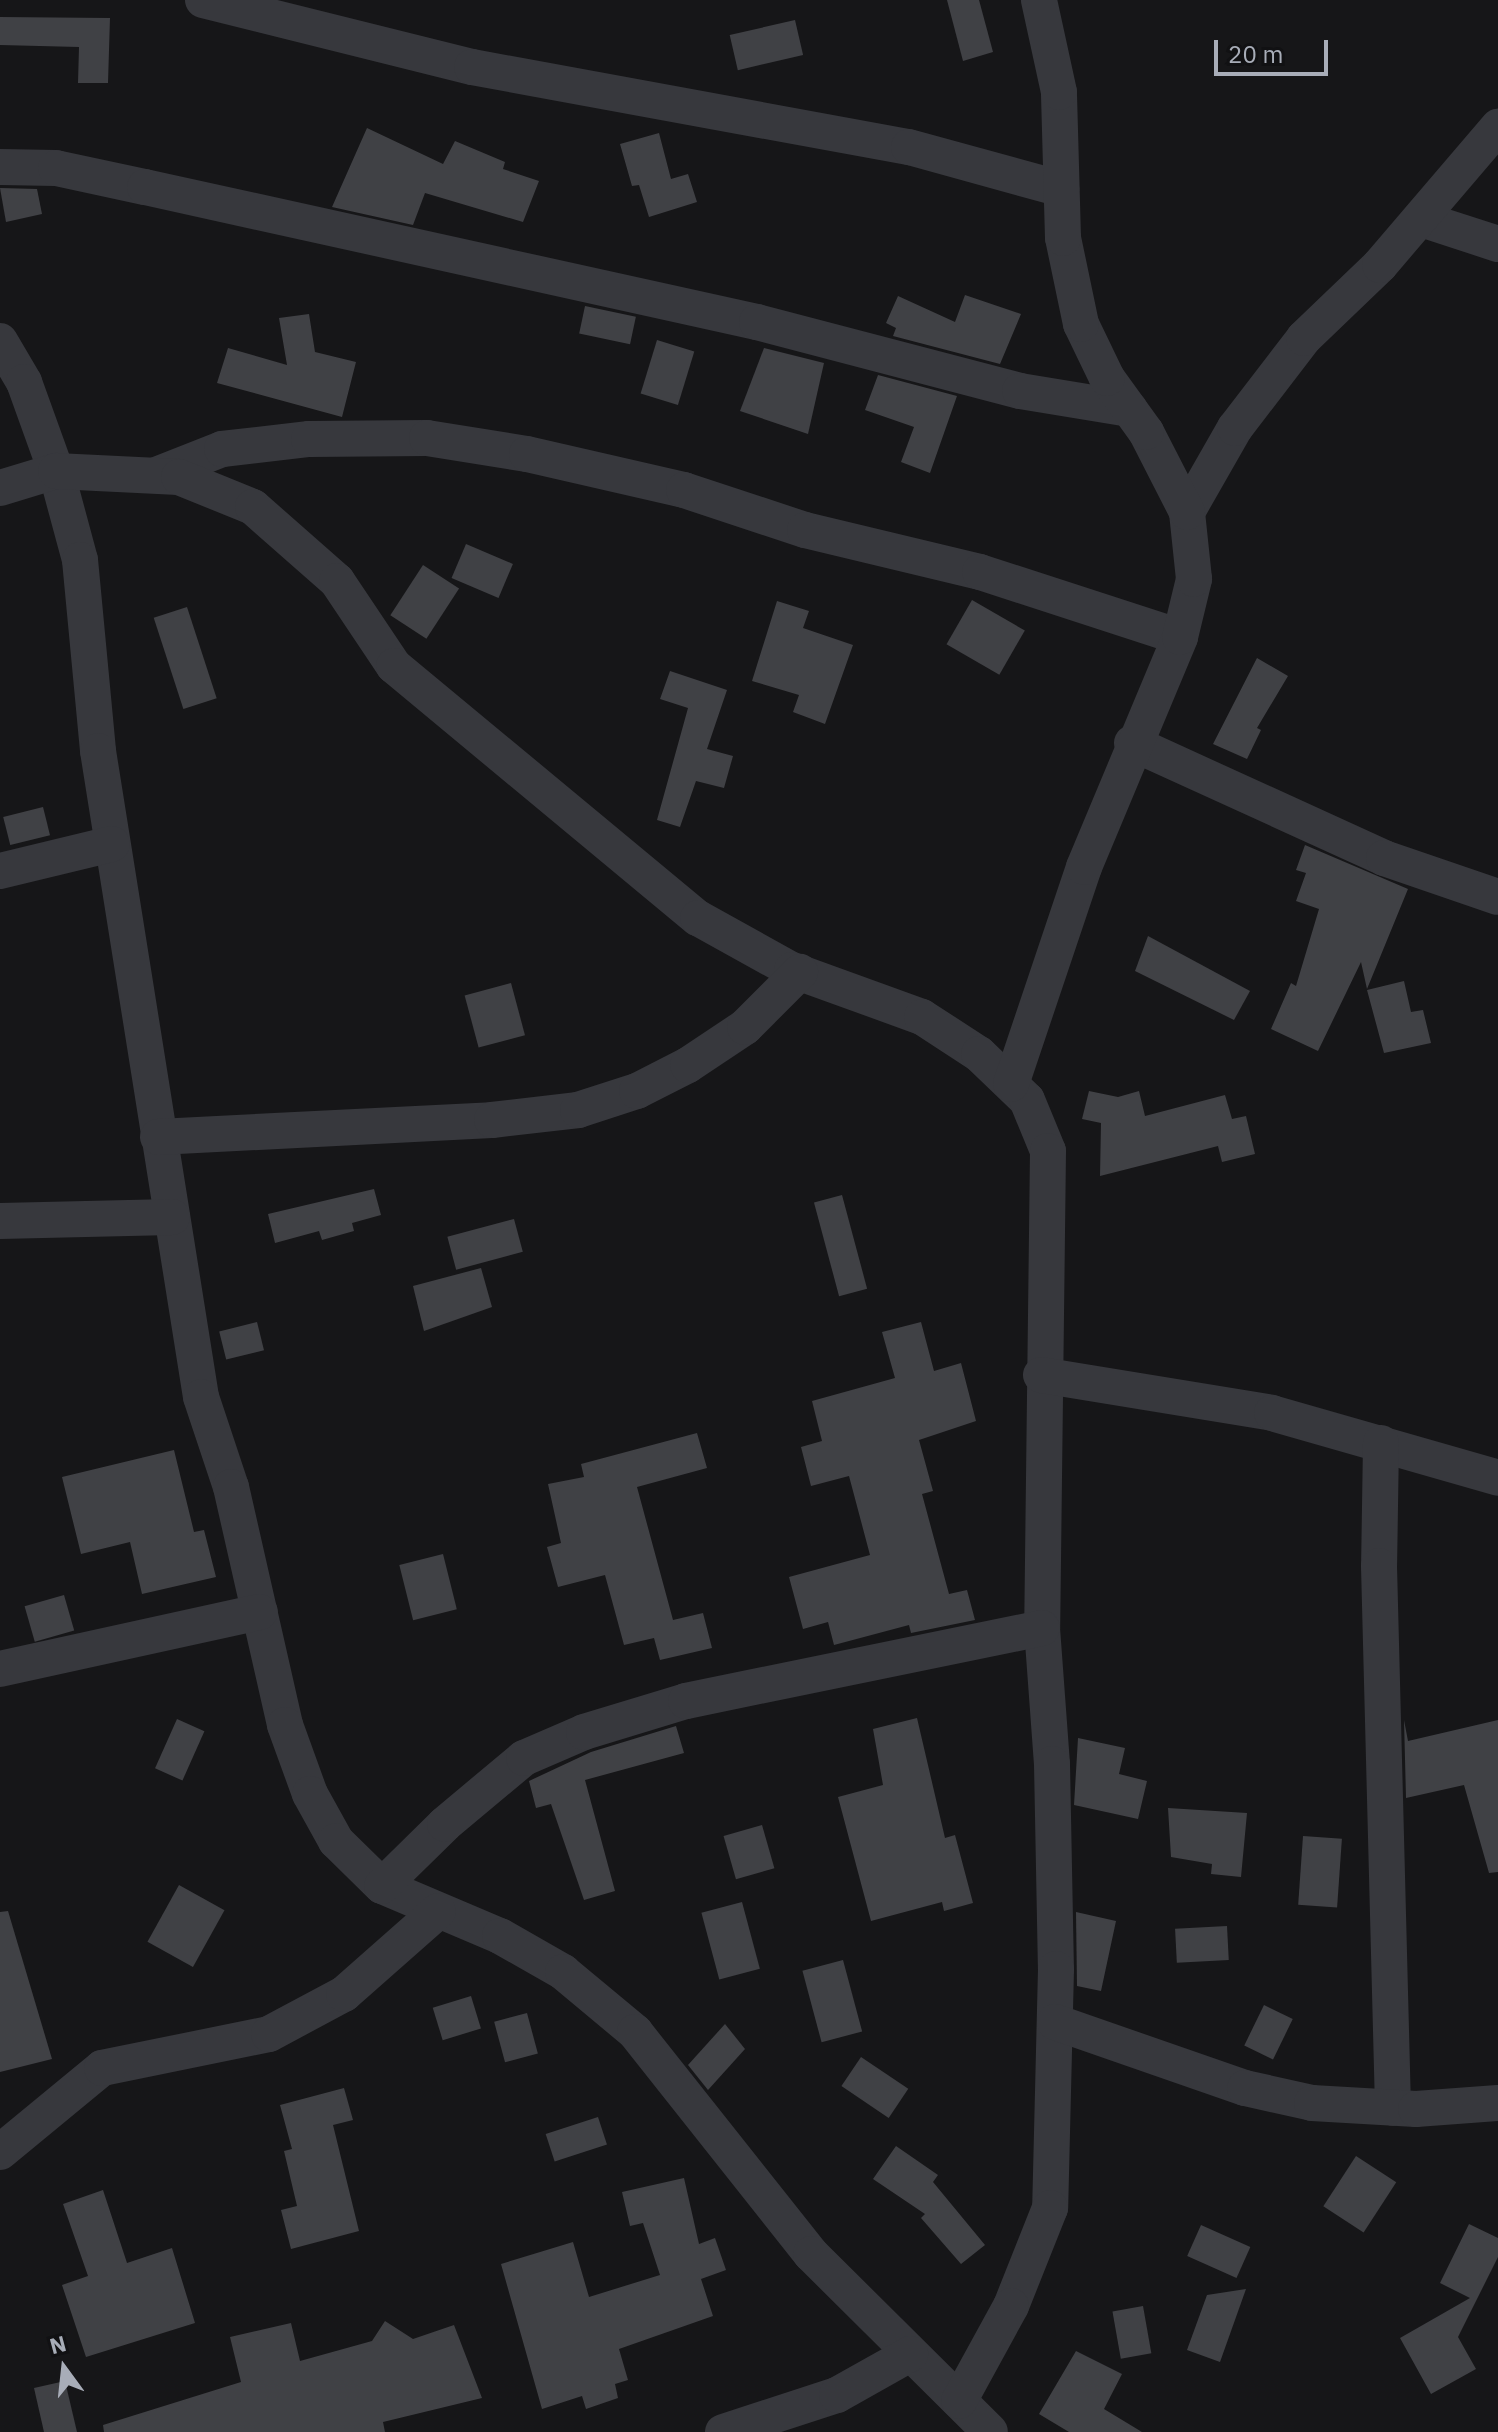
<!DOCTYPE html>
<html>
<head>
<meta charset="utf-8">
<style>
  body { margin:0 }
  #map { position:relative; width:1498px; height:2432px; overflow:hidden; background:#161618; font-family:"IBM Plex Sans",sans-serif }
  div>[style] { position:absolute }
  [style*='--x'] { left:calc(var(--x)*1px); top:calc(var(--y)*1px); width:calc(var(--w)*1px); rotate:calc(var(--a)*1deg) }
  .building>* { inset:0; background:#404145; transform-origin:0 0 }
  .street>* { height:36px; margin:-18px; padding:0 18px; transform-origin:18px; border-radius:18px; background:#37383d }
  span { translate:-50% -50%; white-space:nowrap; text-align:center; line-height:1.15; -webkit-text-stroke:8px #111113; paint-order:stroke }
  .north { position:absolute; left:24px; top:2328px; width:80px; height:80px; -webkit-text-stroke:6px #111113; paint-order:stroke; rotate:345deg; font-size:22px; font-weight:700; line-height:32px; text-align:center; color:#a8adb8 }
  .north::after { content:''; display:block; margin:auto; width:28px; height:36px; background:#a8adb8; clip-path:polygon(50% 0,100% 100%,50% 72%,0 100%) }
  .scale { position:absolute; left:1214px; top:40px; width:114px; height:36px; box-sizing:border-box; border:4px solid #a8adb8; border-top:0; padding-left:10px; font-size:24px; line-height:28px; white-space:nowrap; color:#a8adb8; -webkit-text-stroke:6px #111113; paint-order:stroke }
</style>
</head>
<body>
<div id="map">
  <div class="building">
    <i style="clip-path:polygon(947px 0,979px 0,993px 52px,963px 61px)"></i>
    <i style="clip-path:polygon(0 17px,110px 18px,108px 83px,78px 83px,79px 47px,0 45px)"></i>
    <i style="left:795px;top:20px;width:36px;height:67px;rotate:77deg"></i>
    <i style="clip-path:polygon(367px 128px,443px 164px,455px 141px,505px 162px,503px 169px,539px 181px,523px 222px,425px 193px,413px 225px,332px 207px)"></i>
    <i style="clip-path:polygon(659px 133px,671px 179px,688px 174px,697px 202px,649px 217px,639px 185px,632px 186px,620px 144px)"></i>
    <i style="clip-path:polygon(0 188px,37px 189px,42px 214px,6px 222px)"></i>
    <i style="clip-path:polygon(965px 295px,1021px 314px,1000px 364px,893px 336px,896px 328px,886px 323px,898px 296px,955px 322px)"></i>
    <i style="left:585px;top:306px;width:52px;height:28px;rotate:12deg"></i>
    <i style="clip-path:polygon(309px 314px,315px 352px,356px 362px,342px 417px,217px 383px,228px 348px,287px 365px,279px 318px)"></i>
    <i style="left:657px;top:340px;width:39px;height:56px;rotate:17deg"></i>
    <i style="clip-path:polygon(764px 348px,824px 363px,808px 434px,740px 411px)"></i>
    <i style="clip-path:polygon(878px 375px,957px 396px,930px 473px,901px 462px,914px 427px,865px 410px)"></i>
    <i style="left:466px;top:544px;width:51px;height:37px;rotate:23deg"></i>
    <i style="left:423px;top:565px;width:43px;height:60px;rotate:33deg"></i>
    <i style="left:972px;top:600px;width:61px;height:51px;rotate:30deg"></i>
    <i style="clip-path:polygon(777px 601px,809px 611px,803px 628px,853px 645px,825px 724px,793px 712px,799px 695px,752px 681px)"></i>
    <i style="left:187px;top:607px;width:96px;height:35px;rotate:72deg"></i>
    <i style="clip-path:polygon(1257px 658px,1288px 676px,1257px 728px,1261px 730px,1247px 759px,1213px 744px)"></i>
    <i style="clip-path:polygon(670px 671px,727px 690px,707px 749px,733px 756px,724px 788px,696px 781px,680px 827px,657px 820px,688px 708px,660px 699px)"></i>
    <i style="left:43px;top:807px;width:29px;height:41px;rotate:76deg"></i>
    <i style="clip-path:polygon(1305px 845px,1408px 889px,1367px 989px,1361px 962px,1318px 1051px,1271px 1029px,1291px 983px,1296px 986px,1319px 909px,1296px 901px,1306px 873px,1296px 870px)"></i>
    <i style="clip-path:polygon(1148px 936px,1250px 991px,1234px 1020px,1135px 971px)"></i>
    <i style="clip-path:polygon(1404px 981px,1411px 1012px,1423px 1010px,1431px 1043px,1384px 1053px,1367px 990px)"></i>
    <i style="left:511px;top:983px;width:54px;height:48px;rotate:75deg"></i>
    <i style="clip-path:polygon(1089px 1091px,1118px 1097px,1139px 1091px,1145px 1116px,1225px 1095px,1232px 1119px,1246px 1116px,1255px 1154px,1222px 1162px,1218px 1146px,1100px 1176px,1101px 1123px,1082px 1119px)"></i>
    <i style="clip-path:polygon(374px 1189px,381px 1215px,352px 1223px,354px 1231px,322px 1240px,319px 1231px,275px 1243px,268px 1214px)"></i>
    <i style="left:842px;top:1195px;width:97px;height:29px;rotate:75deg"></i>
    <i style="left:514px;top:1219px;width:34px;height:69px;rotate:75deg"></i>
    <i style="clip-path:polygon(481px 1268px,492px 1307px,424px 1331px,413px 1286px)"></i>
    <i style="left:257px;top:1322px;width:29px;height:39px;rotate:76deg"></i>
    <i style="clip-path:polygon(921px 1322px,934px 1371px,961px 1363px,976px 1421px,919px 1440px,933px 1491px,922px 1494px,949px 1594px,967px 1590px,975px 1620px,911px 1633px,909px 1625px,834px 1645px,828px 1622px,803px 1629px,789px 1577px,870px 1555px,849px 1476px,811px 1486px,801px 1447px,822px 1441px,812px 1401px,895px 1378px,882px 1332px)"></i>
    <i style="clip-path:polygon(697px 1433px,707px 1468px,637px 1487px,673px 1620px,703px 1613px,712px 1648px,660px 1660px,654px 1638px,624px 1645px,605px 1575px,558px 1587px,547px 1547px,561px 1543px,548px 1484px,584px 1477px,581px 1464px)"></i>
    <i style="clip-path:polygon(174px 1450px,194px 1532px,204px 1530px,216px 1577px,142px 1594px,130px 1542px,81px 1554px,62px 1477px)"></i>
    <i style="left:443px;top:1554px;width:57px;height:45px;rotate:76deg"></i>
    <i style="left:64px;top:1595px;width:37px;height:41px;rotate:74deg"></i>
    <i style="clip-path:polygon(917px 1718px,945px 1838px,955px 1835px,973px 1903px,944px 1911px,942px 1902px,871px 1921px,838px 1797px,883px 1785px,873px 1729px)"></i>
    <i style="left:177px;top:1719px;width:30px;height:54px;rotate:24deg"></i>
    <i style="clip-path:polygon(1404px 1720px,1408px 1741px,1498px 1720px,1498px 1872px,1489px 1873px,1464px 1785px,1406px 1798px)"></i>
    <i style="clip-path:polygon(676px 1726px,684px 1753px,585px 1780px,615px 1891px,584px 1900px,551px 1804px,536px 1808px,529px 1781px,591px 1752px)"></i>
    <i style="clip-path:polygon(1078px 1738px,1125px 1748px,1119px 1774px,1147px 1781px,1138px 1819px,1074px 1805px)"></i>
    <i style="clip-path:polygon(1168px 1808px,1247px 1813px,1241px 1877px,1211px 1874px,1212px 1864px,1171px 1857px)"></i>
    <i style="left:762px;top:1825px;width:45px;height:40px;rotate:74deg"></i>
    <i style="left:1303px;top:1836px;width:39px;height:69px;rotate:4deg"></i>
    <i style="left:179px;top:1885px;width:52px;height:65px;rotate:29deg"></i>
    <i style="left:742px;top:1902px;width:69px;height:42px;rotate:75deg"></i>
    <i style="clip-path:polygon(8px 1911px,52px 2059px,0 2072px,0 1912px)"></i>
    <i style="clip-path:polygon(1076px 1912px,1116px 1921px,1101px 1991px,1077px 1986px)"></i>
    <i style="left:1227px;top:1926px;width:34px;height:52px;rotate:87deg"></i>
    <i style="left:843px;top:1960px;width:74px;height:42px;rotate:75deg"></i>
    <i style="left:471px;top:1996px;width:34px;height:40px;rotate:73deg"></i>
    <i style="left:1264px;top:2005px;width:32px;height:45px;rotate:26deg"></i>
    <i style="left:527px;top:2013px;width:42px;height:34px;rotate:75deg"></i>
    <i style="clip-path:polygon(725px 2024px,745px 2049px,708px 2090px,688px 2065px)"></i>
    <i style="left:861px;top:2057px;width:57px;height:35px;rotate:34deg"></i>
    <i style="clip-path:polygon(344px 2088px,353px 2120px,333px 2125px,359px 2231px,291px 2249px,281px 2210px,297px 2206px,284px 2151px,292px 2149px,280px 2105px)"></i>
    <i style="left:598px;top:2117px;width:29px;height:55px;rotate:72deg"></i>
    <i style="clip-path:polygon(896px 2146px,938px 2175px,933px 2182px,985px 2245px,961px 2264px,921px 2218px,925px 2214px,873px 2179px)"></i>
    <i style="left:1356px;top:2156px;width:48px;height:60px;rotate:33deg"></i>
    <i style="clip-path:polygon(684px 2178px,699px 2244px,715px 2238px,726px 2270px,701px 2279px,713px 2316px,619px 2349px,628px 2380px,615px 2384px,618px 2398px,586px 2409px,582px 2396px,542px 2409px,501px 2264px,573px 2242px,589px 2297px,660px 2275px,643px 2223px,630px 2226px,622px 2192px)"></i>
    <i style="clip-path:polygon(103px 2190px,127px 2263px,172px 2248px,195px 2323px,86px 2357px,62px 2285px,88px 2276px,63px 2204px)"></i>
    <i style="clip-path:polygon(1469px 2224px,1498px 2238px,1498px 2257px,1458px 2337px,1476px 2369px,1431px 2394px,1400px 2338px,1470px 2298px,1440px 2283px)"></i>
    <i style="left:1201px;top:2225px;width:54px;height:34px;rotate:24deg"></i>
    <i style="clip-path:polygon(1246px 2289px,1220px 2362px,1187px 2350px,1207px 2295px)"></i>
    <i style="left:1143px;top:2306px;width:48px;height:31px;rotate:80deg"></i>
    <i style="clip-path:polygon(385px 2321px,413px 2339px,454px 2325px,482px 2398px,383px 2422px,385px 2432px,104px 2432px,103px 2425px,241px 2382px,230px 2337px,291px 2323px,300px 2361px,372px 2341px)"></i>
    <i style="clip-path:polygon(1076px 2351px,1122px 2374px,1104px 2409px,1142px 2432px,1069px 2432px,1039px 2414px)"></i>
    <i style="clip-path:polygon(65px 2381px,77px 2432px,44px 2432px,34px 2388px)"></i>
  </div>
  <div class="street">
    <i style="--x:203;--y:0;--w:277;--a:14"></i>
    <i style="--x:472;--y:67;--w:444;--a:10.4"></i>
    <i style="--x:909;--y:147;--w:158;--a:15.4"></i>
    <i style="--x:0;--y:167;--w:56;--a:1"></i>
    <i style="--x:56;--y:168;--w:91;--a:12.1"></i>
    <i style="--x:145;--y:187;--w:627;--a:12.44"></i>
    <i style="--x:757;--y:322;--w:272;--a:14.7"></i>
    <i style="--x:1020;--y:391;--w:111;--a:9.3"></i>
    <i style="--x:1421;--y:219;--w:81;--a:18"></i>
    <i style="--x:0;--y:341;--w:48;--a:59.7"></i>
    <i style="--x:24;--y:382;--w:95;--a:70.2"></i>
    <i style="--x:56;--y:471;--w:92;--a:74.9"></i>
    <i style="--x:80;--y:560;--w:192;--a:84.6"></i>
    <i style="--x:98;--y:751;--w:654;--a:80.94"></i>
    <i style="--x:201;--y:1397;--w:95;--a:71.6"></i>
    <i style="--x:231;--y:1487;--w:244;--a:77.2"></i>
    <i style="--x:285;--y:1725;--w:73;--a:70.1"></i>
    <i style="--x:310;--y:1794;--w:54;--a:61"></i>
    <i style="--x:336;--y:1841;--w:64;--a:44.4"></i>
    <i style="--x:382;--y:1886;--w:128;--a:23"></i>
    <i style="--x:500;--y:1936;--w:73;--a:29.7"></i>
    <i style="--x:563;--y:1972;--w:94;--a:39.8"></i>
    <i style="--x:635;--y:2032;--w:283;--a:51.6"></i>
    <i style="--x:811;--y:2254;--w:252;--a:44.8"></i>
    <i style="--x:156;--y:475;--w:71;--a:-21.5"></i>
    <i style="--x:222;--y:449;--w:88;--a:-6.6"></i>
    <i style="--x:309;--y:439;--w:118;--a:-0.5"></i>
    <i style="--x:427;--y:438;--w:101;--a:9.1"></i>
    <i style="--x:527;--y:454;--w:161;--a:12.9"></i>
    <i style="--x:684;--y:490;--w:127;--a:18.3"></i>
    <i style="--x:805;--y:530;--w:180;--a:13.5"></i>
    <i style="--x:980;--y:572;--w:210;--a:18"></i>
    <i style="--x:0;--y:488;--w:59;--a:-16.9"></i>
    <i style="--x:56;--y:471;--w:123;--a:2.8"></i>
    <i style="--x:179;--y:477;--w:80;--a:22.1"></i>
    <i style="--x:253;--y:507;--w:112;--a:41.4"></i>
    <i style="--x:337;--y:581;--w:102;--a:56.2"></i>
    <i style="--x:394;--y:666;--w:395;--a:39.7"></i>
    <i style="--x:698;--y:918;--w:107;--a:29"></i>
    <i style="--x:792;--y:970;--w:138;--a:19.9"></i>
    <i style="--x:922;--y:1017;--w:68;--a:33"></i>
    <i style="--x:979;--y:1054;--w:66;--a:43.8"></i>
    <i style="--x:1027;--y:1100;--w:55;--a:67.6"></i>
    <i style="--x:1048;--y:1151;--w:477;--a:90.7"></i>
    <i style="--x:1042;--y:1628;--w:136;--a:85.8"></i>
    <i style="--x:1052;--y:1764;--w:205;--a:88.9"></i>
    <i style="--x:1056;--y:1969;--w:239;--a:91.4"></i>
    <i style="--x:1050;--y:2208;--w:105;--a:111.7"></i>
    <i style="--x:1011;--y:2306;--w:108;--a:118.7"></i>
    <i style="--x:1187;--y:512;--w:97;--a:-60.3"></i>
    <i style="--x:1235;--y:428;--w:113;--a:-52.5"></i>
    <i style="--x:1304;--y:338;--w:105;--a:-43.8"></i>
    <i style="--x:1380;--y:265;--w:182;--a:-49.5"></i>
    <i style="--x:1132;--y:743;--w:277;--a:24.5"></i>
    <i style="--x:1384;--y:858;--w:120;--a:18.9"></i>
    <i style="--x:0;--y:871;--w:115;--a:-13.6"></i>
    <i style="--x:1011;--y:1084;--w:229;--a:-71.4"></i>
    <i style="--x:1084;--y:867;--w:249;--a:-67.3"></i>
    <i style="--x:1180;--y:637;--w:60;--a:-76.4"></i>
    <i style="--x:1194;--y:579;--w:67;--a:-96"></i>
    <i style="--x:1187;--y:512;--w:90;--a:-117.1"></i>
    <i style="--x:1146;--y:432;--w:67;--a:-125.8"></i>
    <i style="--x:1107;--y:378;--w:60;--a:-115.7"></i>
    <i style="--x:1081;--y:324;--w:88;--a:-101.8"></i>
    <i style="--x:1063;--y:238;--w:146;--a:-91.6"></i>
    <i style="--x:1059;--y:92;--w:94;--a:-102.3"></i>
    <i style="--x:158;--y:1137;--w:334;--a:-2.9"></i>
    <i style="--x:492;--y:1120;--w:87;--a:-6.6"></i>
    <i style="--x:578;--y:1110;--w:62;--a:-17.9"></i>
    <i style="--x:637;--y:1091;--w:57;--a:-27"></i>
    <i style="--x:688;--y:1065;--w:69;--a:-33.7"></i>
    <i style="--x:745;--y:1027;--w:78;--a:-45"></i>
    <i style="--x:0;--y:1221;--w:172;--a:-1.3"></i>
    <i style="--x:1041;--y:1375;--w:234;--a:9.3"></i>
    <i style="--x:1272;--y:1413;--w:235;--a:16"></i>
    <i style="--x:1381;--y:1443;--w:123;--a:90.9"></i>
    <i style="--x:1379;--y:1566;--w:542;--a:88.52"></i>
    <i style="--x:0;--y:1669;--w:266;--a:-12.4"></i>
    <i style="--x:382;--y:1886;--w:88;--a:-44.5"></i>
    <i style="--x:445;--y:1824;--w:103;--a:-39.9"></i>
    <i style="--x:524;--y:1758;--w:65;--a:-23.4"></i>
    <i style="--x:584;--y:1732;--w:107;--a:-16.9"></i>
    <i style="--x:686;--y:1701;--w:363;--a:-11.6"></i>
    <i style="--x:1055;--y:2022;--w:201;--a:19.2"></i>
    <i style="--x:1245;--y:2088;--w:69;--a:12.6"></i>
    <i style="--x:1312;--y:2103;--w:104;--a:3.3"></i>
    <i style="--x:1416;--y:2109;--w:82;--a:-4.2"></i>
    <i style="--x:0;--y:2152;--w:132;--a:-39.5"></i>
    <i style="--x:102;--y:2068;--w:170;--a:-11.5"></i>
    <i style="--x:269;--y:2034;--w:85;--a:-28.1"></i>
    <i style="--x:344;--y:1994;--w:125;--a:-41.4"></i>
    <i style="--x:723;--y:2432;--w:120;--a:-18"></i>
    <i style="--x:837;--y:2395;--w:84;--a:-29.3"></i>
  </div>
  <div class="north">N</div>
  <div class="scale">20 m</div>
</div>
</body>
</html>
